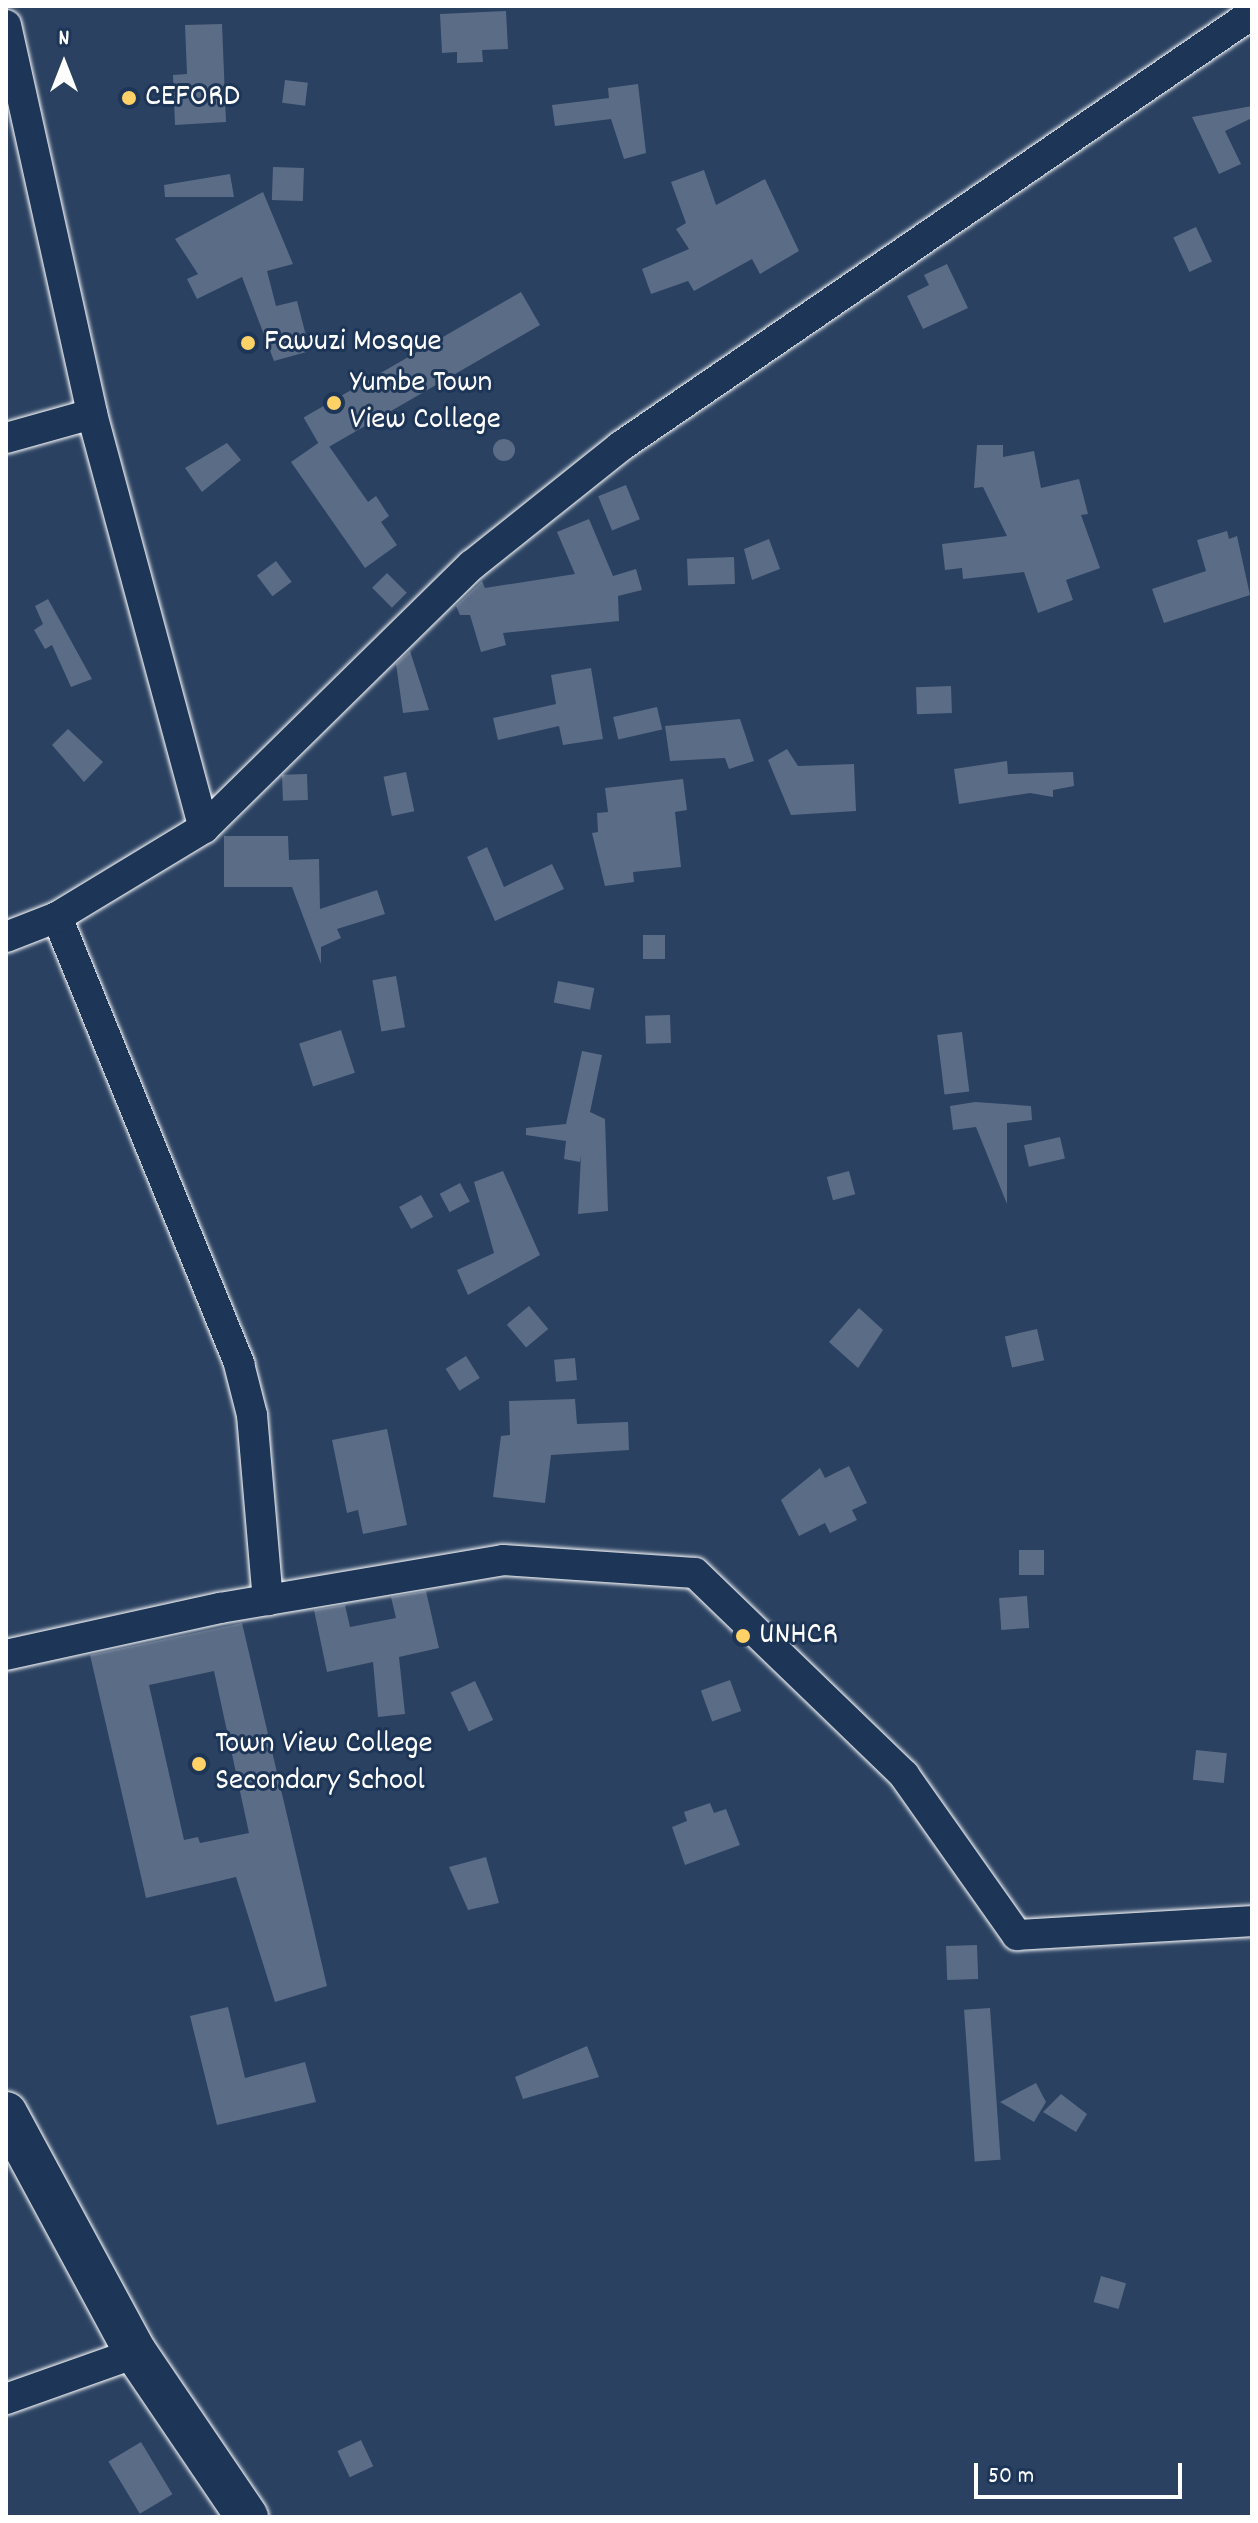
<!DOCTYPE html>
<html>
<head>
<meta charset="utf-8">
<style>
  body { margin:0 }
  #map { position:relative; width:1258px; height:2523px; overflow:hidden; background:#2a4161; font-family:Dekko,sans-serif }
  div>[style] { position:absolute }
  [style*='--x'] { left:calc(var(--x)*1px); top:calc(var(--y)*1px); width:calc(var(--w)*1px); rotate:calc(var(--a)*1deg) }
  .building>* { inset:0; background:#5b6c86; transform-origin:0 0 }
  .round { border-radius:50% }
  .roads { filter:drop-shadow(0 0 2px #fff) drop-shadow(0 0 2px #fff) }
  .street>* { height:30px; margin:-15px; padding:0 15px; transform-origin:15px; border-radius:15px; background:#1d3557 }
  .secondary>* { height:42px; margin:-21px; padding:0 21px; transform-origin:21px; border-radius:21px; background:#1d3557 }
  .dots>* { width:22px; height:22px; translate:-50% -50%; box-sizing:border-box; border:4px solid #1d3557; border-radius:50% }
  span { translate:-50% -50%; white-space:nowrap; text-align:center; line-height:1.15; -webkit-text-stroke:6px #1d3557; paint-order:stroke }
  .poi-label { font-size:32px; color:#fff }
  .left { translate:0 -50%; text-align:left }
  .frame { position:absolute; inset:0; border:8px solid #fff; pointer-events:none }
  .north { position:absolute; left:24px; top:24px; width:80px; height:80px; -webkit-text-stroke:6px #1d3557; paint-order:stroke; rotate:0deg; font-size:22px; font-weight:700; line-height:32px; text-align:center; color:#fff }
  .north::after { content:''; display:block; margin:auto; width:28px; height:36px; background:#fff; clip-path:polygon(50% 0,100% 100%,50% 72%,0 100%) }
  .scale { position:absolute; left:974px; top:2463px; width:208px; height:36px; box-sizing:border-box; border:4px solid #fff; border-top:0; padding-left:10px; font-size:24px; line-height:28px; white-space:nowrap; color:#fff; -webkit-text-stroke:6px #1d3557; paint-order:stroke }
</style>
</head>
<body>
<div id="map">
  <div class="building">
    <i style="clip-path:polygon(506px 11px,508px 49px,482px 50px,483px 62px,457px 63px,457px 52px,442px 53px,440px 14px)"></i>
    <i style="clip-path:polygon(222px 24px,226px 122px,175px 125px,173px 75px,187px 74px,185px 25px)"></i>
    <i style="left:285px;top:80px;width:23px;height:23px;rotate:7deg"></i>
    <i style="clip-path:polygon(638px 84px,646px 153px,624px 159px,611px 119px,555px 126px,552px 105px,609px 98px,608px 88px)"></i>
    <i style="clip-path:polygon(1252px 106px,1252px 118px,1225px 131px,1241px 164px,1219px 174px,1192px 117px)"></i>
    <i style="left:273px;top:167px;width:31px;height:33px;rotate:2deg"></i>
    <i style="clip-path:polygon(704px 170px,716px 205px,765px 179px,799px 251px,760px 274px,752px 259px,694px 291px,688px 281px,651px 294px,642px 269px,689px 249px,676px 229px,686px 223px,671px 182px)"></i>
    <i style="clip-path:polygon(230px 174px,234px 197px,165px 197px,164px 185px)"></i>
    <i style="clip-path:polygon(263px 192px,293px 264px,267px 271px,276px 306px,297px 301px,310px 351px,274px 361px,242px 277px,197px 299px,187px 279px,198px 274px,175px 239px)"></i>
    <i style="left:1196px;top:227px;width:38px;height:25px;rotate:65deg"></i>
    <i style="clip-path:polygon(947px 264px,968px 308px,923px 329px,907px 296px,929px 285px,924px 275px)"></i>
    <i style="left:521px;top:292px;width:38px;height:251px;rotate:60deg"></i>
    <i class="round" style="left:493px;top:439px;width:22px;height:22px"></i>
    <i style="clip-path:polygon(324px 439px,368px 502px,376px 496px,389px 516px,381px 522px,397px 545px,365px 568px,291px 462px)"></i>
    <i style="clip-path:polygon(227px 443px,241px 460px,202px 492px,185px 468px)"></i>
    <i style="clip-path:polygon(977px 445px,1003px 445px,1003px 457px,1034px 451px,1041px 488px,1079px 479px,1088px 514px,1081px 515px,1100px 568px,1066px 580px,1073px 600px,1038px 613px,1024px 572px,963px 579px,962px 568px,945px 570px,942px 544px,1007px 536px,983px 487px,974px 488px)"></i>
    <i style="left:626px;top:485px;width:37px;height:30px;rotate:68deg"></i>
    <i style="clip-path:polygon(589px 519px,613px 576px,636px 569px,642px 590px,618px 596px,619px 621px,503px 633px,506px 645px,481px 652px,470px 615px,460px 615px,456px 606px,482px 581px,485px 588px,575px 574px,557px 532px)"></i>
    <i style="clip-path:polygon(1227px 531px,1229px 539px,1237px 536px,1250px 595px,1164px 623px,1152px 589px,1206px 571px,1197px 540px)"></i>
    <i style="clip-path:polygon(769px 539px,780px 569px,752px 580px,744px 549px)"></i>
    <i style="left:734px;top:557px;width:27px;height:47px;rotate:88deg"></i>
    <i style="left:276px;top:561px;width:26px;height:24px;rotate:53deg"></i>
    <i style="left:387px;top:573px;width:28px;height:21px;rotate:45deg"></i>
    <i style="clip-path:polygon(48px 599px,92px 679px,71px 687px,52px 645px,45px 649px,34px 630px,43px 624px,35px 606px)"></i>
    <i style="clip-path:polygon(410px 651px,429px 710px,403px 713px,396px 664px)"></i>
    <i style="clip-path:polygon(591px 668px,603px 739px,563px 745px,559px 726px,498px 740px,493px 718px,556px 704px,551px 675px)"></i>
    <i style="left:951px;top:686px;width:27px;height:35px;rotate:88deg"></i>
    <i style="left:657px;top:707px;width:23px;height:45px;rotate:77deg"></i>
    <i style="clip-path:polygon(740px 719px,754px 761px,729px 769px,725px 758px,670px 761px,665px 726px)"></i>
    <i style="clip-path:polygon(68px 729px,103px 762px,84px 782px,52px 745px)"></i>
    <i style="clip-path:polygon(787px 749px,798px 766px,854px 764px,856px 811px,791px 815px,768px 760px)"></i>
    <i style="clip-path:polygon(1007px 761px,1008px 774px,1073px 772px,1074px 786px,1053px 790px,1053px 797px,1030px 793px,959px 804px,954px 769px)"></i>
    <i style="left:406px;top:772px;width:40px;height:23px;rotate:78deg"></i>
    <i style="left:307px;top:774px;width:26px;height:25px;rotate:88deg"></i>
    <i style="clip-path:polygon(683px 779px,687px 810px,675px 812px,681px 867px,633px 872px,634px 882px,605px 886px,592px 833px,598px 832px,597px 813px,608px 812px,605px 788px)"></i>
    <i style="clip-path:polygon(224px 836px,288px 836px,289px 860px,319px 859px,320px 909px,377px 890px,385px 914px,337px 929px,341px 938px,321px 947px,321px 964px,292px 887px,224px 887px)"></i>
    <i style="clip-path:polygon(487px 847px,504px 887px,552px 864px,564px 889px,495px 921px,467px 857px)"></i>
    <i style="left:643px;top:935px;width:22px;height:24px"></i>
    <i style="left:396px;top:976px;width:52px;height:24px;rotate:80deg"></i>
    <i style="left:558px;top:981px;width:37px;height:22px;rotate:11deg"></i>
    <i style="left:670px;top:1015px;width:28px;height:25px;rotate:88deg"></i>
    <i style="left:341px;top:1030px;width:45px;height:44px;rotate:72deg"></i>
    <i style="left:962px;top:1032px;width:60px;height:25px;rotate:83deg"></i>
    <i style="clip-path:polygon(582px 1051px,602px 1055px,590px 1112px,605px 1119px,608px 1211px,578px 1214px,581px 1155px,580px 1162px,564px 1159px,566px 1141px,526px 1135px,526px 1128px,566px 1124px)"></i>
    <i style="clip-path:polygon(975px 1102px,1031px 1106px,1032px 1120px,1007px 1123px,1007px 1204px,976px 1127px,953px 1130px,950px 1106px)"></i>
    <i style="left:1060px;top:1137px;width:22px;height:37px;rotate:77deg"></i>
    <i style="clip-path:polygon(503px 1171px,540px 1255px,468px 1295px,457px 1270px,494px 1253px,474px 1182px)"></i>
    <i style="left:849px;top:1171px;width:24px;height:23px;rotate:75deg"></i>
    <i style="left:460px;top:1183px;width:21px;height:23px;rotate:62deg"></i>
    <i style="left:421px;top:1195px;width:25px;height:25px;rotate:61deg"></i>
    <i style="left:529px;top:1306px;width:30px;height:29px;rotate:50deg"></i>
    <i style="clip-path:polygon(859px 1308px,883px 1330px,858px 1368px,829px 1342px)"></i>
    <i style="left:1037px;top:1329px;width:32px;height:33px;rotate:77deg"></i>
    <i style="left:466px;top:1356px;width:26px;height:24px;rotate:58deg"></i>
    <i style="left:575px;top:1358px;width:22px;height:21px;rotate:85deg"></i>
    <i style="clip-path:polygon(575px 1399px,577px 1424px,628px 1422px,629px 1450px,551px 1455px,545px 1503px,493px 1497px,501px 1436px,510px 1435px,509px 1401px)"></i>
    <i style="clip-path:polygon(387px 1429px,407px 1525px,363px 1534px,358px 1510px,347px 1513px,332px 1440px)"></i>
    <i style="clip-path:polygon(849px 1466px,867px 1503px,852px 1510px,857px 1520px,830px 1533px,825px 1523px,799px 1536px,781px 1500px,820px 1468px,825px 1478px)"></i>
    <i style="left:1019px;top:1550px;width:25px;height:25px"></i>
    <i style="clip-path:polygon(426px 1591px,439px 1648px,399px 1657px,405px 1714px,378px 1717px,373px 1662px,327px 1672px,314px 1610px,345px 1605px,350px 1627px,396px 1618px,391px 1597px)"></i>
    <i style="left:1027px;top:1596px;width:32px;height:28px;rotate:86deg"></i>
    <i style="clip-path:polygon(evenodd,242px 1623px,327px 1986px,275px 2002px,236px 1877px,146px 1898px,90px 1655px,242px 1623px,214px 1671px,249px 1833px,200px 1843px,198px 1837px,184px 1840px,149px 1685px,214px 1671px)"></i>
    <i style="left:730px;top:1680px;width:33px;height:31px;rotate:70deg"></i>
    <i style="left:475px;top:1681px;width:43px;height:27px;rotate:65deg"></i>
    <i style="left:1196px;top:1750px;width:31px;height:30px;rotate:6deg"></i>
    <i style="clip-path:polygon(710px 1803px,714px 1813px,726px 1809px,740px 1845px,685px 1865px,672px 1827px,687px 1821px,684px 1812px)"></i>
    <i style="clip-path:polygon(486px 1857px,499px 1903px,468px 1910px,449px 1867px)"></i>
    <i style="left:977px;top:1945px;width:34px;height:31px;rotate:88deg"></i>
    <i style="clip-path:polygon(228px 2007px,245px 2078px,305px 2062px,316px 2102px,217px 2125px,190px 2016px)"></i>
    <i style="left:990px;top:2008px;width:152px;height:26px;rotate:86deg"></i>
    <i style="clip-path:polygon(587px 2046px,599px 2077px,523px 2099px,515px 2077px)"></i>
    <i style="clip-path:polygon(1036px 2083px,1046px 2102px,1034px 2122px,1000px 2102px)"></i>
    <i style="clip-path:polygon(1061px 2094px,1087px 2114px,1076px 2132px,1043px 2112px)"></i>
    <i style="left:1101px;top:2276px;width:26px;height:27px;rotate:16deg"></i>
    <i style="left:361px;top:2440px;width:29px;height:26px;rotate:65deg"></i>
    <i style="left:141px;top:2442px;width:61px;height:38px;rotate:59deg"></i>
  </div>
  <div class="roads">
    <div class="street">
      <i style="--x:6;--y:25;--w:398;--a:77.5"></i>
      <i style="--x:92;--y:414;--w:429;--a:74.9"></i>
      <i style="--x:6;--y:438;--w:89;--a:-15.6"></i>
      <i style="--x:57;--y:917;--w:483;--a:67.8"></i>
      <i style="--x:239;--y:1364;--w:53;--a:75.7"></i>
      <i style="--x:252;--y:1415;--w:186;--a:85.1"></i>
      <i style="--x:6;--y:937;--w:55;--a:-21.4"></i>
      <i style="--x:57;--y:917;--w:172;--a:-31.2"></i>
      <i style="--x:204;--y:828;--w:375;--a:-44.5"></i>
      <i style="--x:472;--y:565;--w:191;--a:-38.6"></i>
      <i style="--x:621;--y:446;--w:765;--a:-34.4"></i>
      <i style="--x:6;--y:1655;--w:219;--a:-12.4"></i>
      <i style="--x:220;--y:1608;--w:287;--a:-9.6"></i>
      <i style="--x:503;--y:1560;--w:192;--a:3.9"></i>
      <i style="--x:695;--y:1573;--w:291;--a:44"></i>
      <i style="--x:904;--y:1775;--w:196;--a:54.8"></i>
      <i style="--x:1017;--y:1935;--w:235;--a:-3.4"></i>
      <i style="--x:6;--y:2399;--w:138;--a:-19.5"></i>
    </div>
    <div class="secondary">
      <i style="--x:6;--y:2113;--w:273;--a:61.6"></i>
      <i style="--x:136;--y:2353;--w:198;--a:55.9"></i>
    </div>
  </div>
  <div class="dots">
    <i style="left:129px;top:98px;background:#ffd166"></i>
    <i style="left:248px;top:343px;background:#ffd166"></i>
    <i style="left:334px;top:403px;background:#ffd166"></i>
    <i style="left:743px;top:1636px;background:#ffd166"></i>
    <i style="left:199px;top:1764px;background:#ffd166"></i>
  </div>
  <div class="poi-label">
    <span class="left" style="left:145px;top:98px">CEFORD</span>
    <span class="left" style="left:264px;top:343px">Fawuzi Mosque</span>
    <span class="left" style="left:350px;top:403px">Yumbe Town<br>View College</span>
    <span class="left" style="left:759px;top:1636px">UNHCR</span>
    <span class="left" style="left:215px;top:1764px">Town View College<br>Secondary School</span>
  </div>
  <div class="frame"></div>
  <div class="north">N</div>
  <div class="scale">50 m</div>
</div>
</body>
</html>
